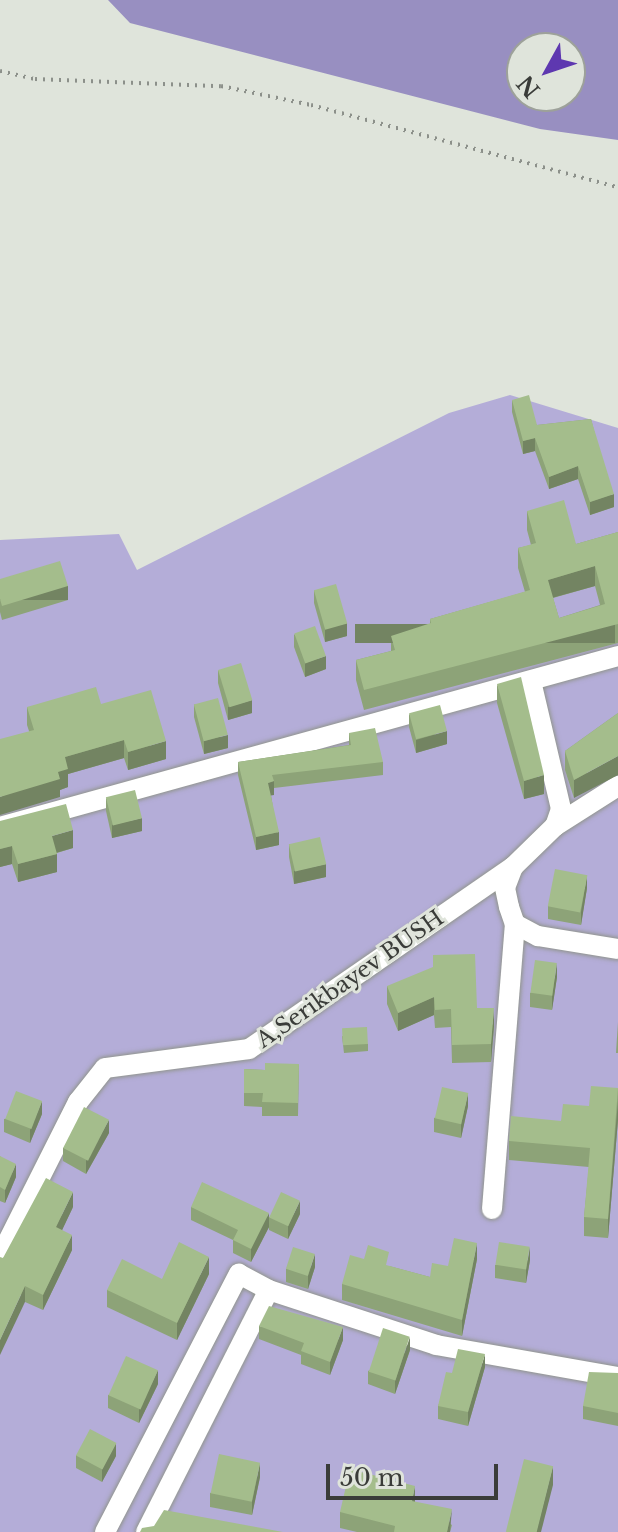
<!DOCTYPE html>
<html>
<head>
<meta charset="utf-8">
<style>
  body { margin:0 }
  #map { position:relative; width:618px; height:1532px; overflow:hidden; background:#dfe4db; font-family:"Libre Baskerville",serif }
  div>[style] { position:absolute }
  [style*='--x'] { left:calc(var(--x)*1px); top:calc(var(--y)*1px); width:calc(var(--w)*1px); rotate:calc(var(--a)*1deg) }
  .green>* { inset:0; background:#b4add8 }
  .water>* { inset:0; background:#988fc1 }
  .path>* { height:4px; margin-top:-2px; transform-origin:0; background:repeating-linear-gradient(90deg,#8c908a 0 2px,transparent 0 8px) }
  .roads { filter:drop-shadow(0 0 2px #91958d) drop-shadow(0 0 2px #91958d) }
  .minor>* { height:20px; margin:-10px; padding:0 10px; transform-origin:10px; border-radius:10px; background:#fff }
  .wall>* { inset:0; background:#8da378 }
  .shaded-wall>* { inset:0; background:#738462; transform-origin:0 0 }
  .building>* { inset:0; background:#a4bd8c; transform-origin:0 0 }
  span { translate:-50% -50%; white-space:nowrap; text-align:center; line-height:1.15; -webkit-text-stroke:6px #dfe4db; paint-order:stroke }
  .street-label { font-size:22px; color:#3a3c39 }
  .north { position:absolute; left:506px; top:32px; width:80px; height:80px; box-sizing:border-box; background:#dfe4db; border:2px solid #9da19a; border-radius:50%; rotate:230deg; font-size:22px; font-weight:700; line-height:32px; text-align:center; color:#3a3c39 }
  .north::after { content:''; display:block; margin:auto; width:28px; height:36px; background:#5e38b0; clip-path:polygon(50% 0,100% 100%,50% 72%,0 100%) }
  .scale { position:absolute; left:326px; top:1464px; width:172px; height:36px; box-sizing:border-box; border:4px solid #3a3c39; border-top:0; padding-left:10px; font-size:24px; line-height:28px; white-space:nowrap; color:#3a3c39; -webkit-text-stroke:6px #dfe4db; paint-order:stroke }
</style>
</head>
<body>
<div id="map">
  <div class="green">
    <i style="clip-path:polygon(510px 395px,618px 428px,618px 1532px,0 1532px,0 540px,119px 534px,137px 570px,449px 413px)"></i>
  </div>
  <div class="water">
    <i style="clip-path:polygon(evenodd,108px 0,618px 0,618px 140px,540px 129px,130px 23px,108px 0,522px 48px,570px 48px,570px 96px,522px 96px,522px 48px)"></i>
  </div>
  <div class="path">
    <i style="--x:0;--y:71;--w:36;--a:13"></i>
    <i style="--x:35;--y:79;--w:186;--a:2.2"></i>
    <i style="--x:221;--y:86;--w:92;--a:11.9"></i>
    <i style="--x:311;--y:105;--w:318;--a:15"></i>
  </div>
  <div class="roads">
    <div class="minor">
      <i style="--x:531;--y:681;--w:131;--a:76.8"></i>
      <i style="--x:561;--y:809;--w:18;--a:109"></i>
      <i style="--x:555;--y:826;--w:59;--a:135.7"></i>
      <i style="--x:513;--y:867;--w:22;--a:111"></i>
      <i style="--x:505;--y:888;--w:19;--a:78"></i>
      <i style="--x:509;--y:907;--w:18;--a:71"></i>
      <i style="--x:515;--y:924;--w:26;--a:28"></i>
      <i style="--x:538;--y:936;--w:81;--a:9.2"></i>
      <i style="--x:555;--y:826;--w:75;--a:-32.4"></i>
      <i style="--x:0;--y:827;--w:641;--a:-15.47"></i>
      <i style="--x:492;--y:1209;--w:286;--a:-85.4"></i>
      <i style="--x:0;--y:1257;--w:174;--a:-63.3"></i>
      <i style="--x:78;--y:1102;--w:43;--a:-51.5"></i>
      <i style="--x:105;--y:1068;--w:145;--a:-7.5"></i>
      <i style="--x:249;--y:1049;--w:321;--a:-34.6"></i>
      <i style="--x:105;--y:1532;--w:291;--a:-62.6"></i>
      <i style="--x:239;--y:1274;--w:34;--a:28"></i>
      <i style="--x:269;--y:1290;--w:176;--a:18.2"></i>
      <i style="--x:436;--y:1345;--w:185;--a:10"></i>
      <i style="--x:146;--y:1532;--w:271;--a:-63.1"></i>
    </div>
  </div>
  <div class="wall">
    <i style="clip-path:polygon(512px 400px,537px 425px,591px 419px,614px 507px,590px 515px,578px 479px,549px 489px,535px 451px,523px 454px,512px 412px)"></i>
    <i style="clip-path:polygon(evenodd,527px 511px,576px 544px,618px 532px,618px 643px,364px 710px,356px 680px,356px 660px,391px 651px,391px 636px,430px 624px,430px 619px,525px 592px,518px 568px,518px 548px,531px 545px,527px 530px,527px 511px,595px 586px,600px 605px,559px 618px,553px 598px,595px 586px)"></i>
    <i style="clip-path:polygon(0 579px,68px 600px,2px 620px,0 612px)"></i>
    <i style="clip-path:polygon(314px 590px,347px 636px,325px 642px,314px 603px)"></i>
    <i style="clip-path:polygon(294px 634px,326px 669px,305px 677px,294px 647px)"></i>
    <i style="clip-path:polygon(218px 670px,252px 713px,228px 720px,218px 683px)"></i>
    <i style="clip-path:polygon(497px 684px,544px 794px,524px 799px,497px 703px)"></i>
    <i style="clip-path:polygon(101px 704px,166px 759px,128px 770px,124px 758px,68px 774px,68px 787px,60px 790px,60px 797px,29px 731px,27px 725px,27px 707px)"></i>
    <i style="clip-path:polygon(194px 704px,228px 748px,204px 754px,194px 717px)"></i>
    <i style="clip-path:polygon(618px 713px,574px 798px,565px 770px,565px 751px)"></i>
    <i style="clip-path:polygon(409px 714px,447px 744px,416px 753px,409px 727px)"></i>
    <i style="clip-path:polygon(349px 733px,383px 762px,383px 775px,274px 788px,274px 795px,271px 795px,279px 845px,256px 850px,238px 775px,238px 762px,349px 745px)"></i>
    <i style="clip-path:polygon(106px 798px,142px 831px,112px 838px,106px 811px)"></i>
    <i style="clip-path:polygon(0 821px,73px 848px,57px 853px,57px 872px,18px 882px,12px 864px,0 867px)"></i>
    <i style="clip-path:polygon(289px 844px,326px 877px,294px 884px,289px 857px)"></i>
    <i style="clip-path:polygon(587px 888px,581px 925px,548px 919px,548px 906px)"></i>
    <i style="clip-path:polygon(557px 977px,552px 1010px,530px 1007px,530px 993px)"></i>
    <i style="clip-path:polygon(387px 986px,477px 1008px,494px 1026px,491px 1062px,452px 1063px,451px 1027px,435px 1028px,434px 1015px,398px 1031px,387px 1004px)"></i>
    <i style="clip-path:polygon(618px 1022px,618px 1053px,616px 1053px)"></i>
    <i style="clip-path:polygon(342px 1036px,368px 1044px,368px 1051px,344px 1053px)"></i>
    <i style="clip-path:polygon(299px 1064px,298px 1116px,262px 1116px,262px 1107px,244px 1106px,244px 1069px,265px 1070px)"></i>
    <i style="clip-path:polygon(618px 1088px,618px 1120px,608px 1238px,584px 1236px,584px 1217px,589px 1167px,509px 1160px,509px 1141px,561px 1121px,589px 1106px)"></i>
    <i style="clip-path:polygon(468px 1106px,461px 1138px,434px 1132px,434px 1118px)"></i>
    <i style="clip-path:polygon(42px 1114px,30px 1143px,4px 1132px,4px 1119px)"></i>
    <i style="clip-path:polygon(109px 1133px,86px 1174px,63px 1161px,63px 1148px)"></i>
    <i style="clip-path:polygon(0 1156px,16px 1177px,5px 1203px,0 1201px)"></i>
    <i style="clip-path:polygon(73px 1207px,62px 1230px,72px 1250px,43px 1310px,25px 1302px,3px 1258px)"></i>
    <i style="clip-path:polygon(191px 1207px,269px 1217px,300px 1214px,288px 1239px,269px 1230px,269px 1227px,251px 1262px,233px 1253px,233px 1240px,191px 1220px)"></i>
    <i style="clip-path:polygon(477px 1259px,462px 1336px,342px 1300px,342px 1284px,389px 1266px,430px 1277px,448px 1266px)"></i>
    <i style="clip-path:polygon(530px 1260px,526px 1283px,495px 1278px,495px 1265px)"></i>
    <i style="clip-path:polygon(315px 1267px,308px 1289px,286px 1282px,286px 1269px)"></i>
    <i style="clip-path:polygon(209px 1274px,177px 1340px,107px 1307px,107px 1290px,162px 1279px)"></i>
    <i style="clip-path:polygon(259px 1326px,343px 1340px,330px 1375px,301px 1364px,301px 1355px,259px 1339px)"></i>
    <i style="clip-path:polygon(410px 1350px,395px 1394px,368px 1384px,368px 1371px)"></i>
    <i style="clip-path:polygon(485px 1367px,468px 1426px,438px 1419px,438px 1406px,452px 1373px)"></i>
    <i style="clip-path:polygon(618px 1373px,618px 1426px,583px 1419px,583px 1406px)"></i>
    <i style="clip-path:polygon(158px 1384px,139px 1423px,108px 1408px,108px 1395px)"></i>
    <i style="clip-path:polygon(76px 1455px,116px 1456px,102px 1482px,76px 1468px)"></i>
    <i style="clip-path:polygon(260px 1477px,252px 1515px,210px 1507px,210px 1493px)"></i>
    <i style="clip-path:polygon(415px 1502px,452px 1525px,450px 1532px,357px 1532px,340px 1528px,340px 1512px)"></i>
  </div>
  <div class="shaded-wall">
    <i style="clip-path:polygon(535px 438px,535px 451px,523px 454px,523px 441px)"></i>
    <i style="clip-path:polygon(578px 466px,578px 479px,549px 489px,549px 477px)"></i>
    <i style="clip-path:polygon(614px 494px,614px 507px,590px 515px,590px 502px)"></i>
    <i style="clip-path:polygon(595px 566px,595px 586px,548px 599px,548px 580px)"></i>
    <i style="left:68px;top:586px;width:14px;height:69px;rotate:90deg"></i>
    <i style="clip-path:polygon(347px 623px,347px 636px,325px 642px,325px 629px)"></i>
    <i style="left:615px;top:624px;width:19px;height:260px;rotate:90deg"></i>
    <i style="clip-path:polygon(326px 656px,326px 669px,305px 677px,305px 663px)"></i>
    <i style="clip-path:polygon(252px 700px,252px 713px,228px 720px,228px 707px)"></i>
    <i style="clip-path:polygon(447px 731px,447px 744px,416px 753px,416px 740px)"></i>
    <i style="clip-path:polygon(228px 735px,228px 748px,204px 754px,204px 741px)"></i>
    <i style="clip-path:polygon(124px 740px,124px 758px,68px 774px,68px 787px,60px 790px,60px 797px,0 815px,0 797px,58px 772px,65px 757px)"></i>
    <i style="clip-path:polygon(166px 741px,166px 759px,128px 770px,128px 752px)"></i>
    <i style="clip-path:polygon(618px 756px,618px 775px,574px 798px,574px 780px)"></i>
    <i style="clip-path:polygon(544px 775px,544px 794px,524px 799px,524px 781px)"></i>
    <i style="clip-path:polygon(274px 781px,274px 795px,268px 796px,268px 783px)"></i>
    <i style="clip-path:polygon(142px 818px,142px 831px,112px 838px,112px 825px)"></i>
    <i style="clip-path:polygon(73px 830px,73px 848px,52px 854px,52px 836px)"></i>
    <i style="clip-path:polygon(279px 832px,279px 845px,256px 850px,256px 837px)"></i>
    <i style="clip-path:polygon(12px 846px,12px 864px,0 867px,0 849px)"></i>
    <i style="clip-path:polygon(57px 854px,57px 872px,18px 882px,18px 864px)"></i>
    <i style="clip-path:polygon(326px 864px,326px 877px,294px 884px,294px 871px)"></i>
    <i style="clip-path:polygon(587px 875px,587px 888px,581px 925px,581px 912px)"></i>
    <i style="clip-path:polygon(557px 963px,557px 977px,552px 1010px,552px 997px)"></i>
    <i style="clip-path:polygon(434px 997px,434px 1015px,398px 1031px,398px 1013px)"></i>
    <i style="clip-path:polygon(494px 1008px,494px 1026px,491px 1062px,491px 1044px)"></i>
    <i style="clip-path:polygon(468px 1093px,468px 1106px,461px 1138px,461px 1125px)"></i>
    <i style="clip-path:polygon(42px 1101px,42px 1114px,30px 1143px,30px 1130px)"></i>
    <i style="clip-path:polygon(618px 1101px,618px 1120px,608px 1238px,608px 1219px)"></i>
    <i style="clip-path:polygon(109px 1120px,109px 1133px,86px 1174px,86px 1161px)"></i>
    <i style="clip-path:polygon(16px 1164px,16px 1177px,5px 1203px,5px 1190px)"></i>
    <i style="clip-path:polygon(73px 1192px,73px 1207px,56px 1243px,56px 1227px)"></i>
    <i style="clip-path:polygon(300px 1201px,300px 1214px,288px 1239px,288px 1226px)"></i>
    <i style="clip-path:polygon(269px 1213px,269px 1227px,251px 1262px,251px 1249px)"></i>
    <i style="clip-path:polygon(72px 1235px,72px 1250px,43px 1310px,43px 1295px)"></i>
    <i style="clip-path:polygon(477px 1243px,477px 1259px,462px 1336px,462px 1320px)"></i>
    <i style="clip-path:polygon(530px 1247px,530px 1260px,526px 1283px,526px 1270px)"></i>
    <i style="clip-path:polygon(315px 1254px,315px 1267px,308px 1289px,308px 1276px)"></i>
    <i style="clip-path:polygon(209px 1257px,209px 1274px,177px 1340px,177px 1323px)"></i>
    <i style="clip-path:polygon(25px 1286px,25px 1302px,0 1355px,0 1340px)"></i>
    <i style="clip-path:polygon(343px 1327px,343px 1340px,330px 1375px,330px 1362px)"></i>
    <i style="clip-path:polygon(410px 1337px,410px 1350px,395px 1394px,395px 1381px)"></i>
    <i style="clip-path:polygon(485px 1354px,485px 1367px,468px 1426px,468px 1412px)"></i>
    <i style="clip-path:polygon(158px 1370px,158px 1384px,139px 1423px,139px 1410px)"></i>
    <i style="clip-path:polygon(116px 1443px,116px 1456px,102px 1482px,102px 1469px)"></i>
    <i style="clip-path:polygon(260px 1463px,260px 1477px,252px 1515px,252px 1502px)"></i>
    <i style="clip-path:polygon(553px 1466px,553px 1485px,541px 1532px,536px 1532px)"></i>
    <i style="clip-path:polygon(415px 1486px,415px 1502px,412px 1517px,412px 1501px)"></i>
    <i style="clip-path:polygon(452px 1509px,450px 1532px,447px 1532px)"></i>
  </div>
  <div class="building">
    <i style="clip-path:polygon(529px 395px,537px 425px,591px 419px,614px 494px,590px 502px,578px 466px,549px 477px,535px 438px,523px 441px,512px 400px)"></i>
    <i style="clip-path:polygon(evenodd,564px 500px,576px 544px,618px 532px,618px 624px,364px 690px,356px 660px,395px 650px,391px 636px,431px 623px,430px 619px,530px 590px,518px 548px,536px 543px,527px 511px,564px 500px,595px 566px,605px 604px,559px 618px,548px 580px,595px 566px)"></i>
    <i style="clip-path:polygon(60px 561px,68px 586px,2px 606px,0 599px,0 579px)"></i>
    <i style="left:336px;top:584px;width:41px;height:23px;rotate:74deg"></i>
    <i style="left:315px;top:626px;width:32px;height:22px;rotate:70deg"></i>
    <i style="left:241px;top:663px;width:39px;height:24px;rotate:73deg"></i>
    <i style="clip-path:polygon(521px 677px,544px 775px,524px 781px,497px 684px)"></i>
    <i style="clip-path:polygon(96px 687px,101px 704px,151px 690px,166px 741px,128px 752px,124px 740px,65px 757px,68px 769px,58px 772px,60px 779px,0 797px,0 739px,34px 730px,27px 707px)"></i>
    <i style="left:218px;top:698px;width:38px;height:25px;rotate:75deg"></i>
    <i style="left:440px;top:705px;width:27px;height:32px;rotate:75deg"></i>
    <i style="clip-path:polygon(618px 713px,618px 756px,574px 780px,565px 751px)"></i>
    <i style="clip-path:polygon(375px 728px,383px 762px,272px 775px,274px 781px,268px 783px,279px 832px,256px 837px,238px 762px,351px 745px,349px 733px)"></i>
    <i style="left:135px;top:790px;width:29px;height:30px;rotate:76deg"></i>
    <i style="clip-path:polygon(66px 804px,73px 830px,52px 836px,57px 854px,18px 864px,12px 846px,0 849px,0 821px)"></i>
    <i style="left:320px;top:837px;width:28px;height:32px;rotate:77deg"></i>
    <i style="left:555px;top:869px;width:33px;height:38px;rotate:11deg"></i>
    <i style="clip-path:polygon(475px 954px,477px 1008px,494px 1008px,491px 1044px,452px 1045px,451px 1009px,435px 1010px,434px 997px,398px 1013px,387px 986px,433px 967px,433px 955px)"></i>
    <i style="left:535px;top:960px;width:22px;height:33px;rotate:8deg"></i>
    <i style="left:367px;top:1027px;width:17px;height:25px;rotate:87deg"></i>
    <i style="clip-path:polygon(265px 1063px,299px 1064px,298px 1103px,262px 1102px,263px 1093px,244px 1093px,244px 1069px,265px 1070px)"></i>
    <i style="clip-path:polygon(591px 1086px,618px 1088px,608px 1219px,584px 1217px,590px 1148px,509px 1141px,511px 1116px,561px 1121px,563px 1104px,589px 1106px)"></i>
    <i style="left:442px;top:1087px;width:27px;height:32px;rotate:13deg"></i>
    <i style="left:16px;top:1091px;width:28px;height:30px;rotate:21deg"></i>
    <i style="left:84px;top:1107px;width:28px;height:46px;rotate:27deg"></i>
    <i style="clip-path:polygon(0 1156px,16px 1164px,5px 1190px,0 1187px)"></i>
    <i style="clip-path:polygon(46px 1178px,73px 1192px,56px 1227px,72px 1235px,43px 1295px,25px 1286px,0 1340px,0 1257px,3px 1258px)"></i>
    <i style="clip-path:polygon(202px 1182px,269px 1213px,251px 1249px,233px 1240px,238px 1230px,191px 1207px)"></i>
    <i style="left:281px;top:1192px;width:21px;height:28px;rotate:25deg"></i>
    <i style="clip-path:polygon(454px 1238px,477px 1243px,462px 1320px,342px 1284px,350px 1255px,364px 1259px,368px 1245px,389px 1252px,386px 1265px,430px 1277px,432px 1263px,448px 1266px)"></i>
    <i style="clip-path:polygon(179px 1242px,209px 1257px,177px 1323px,107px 1290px,122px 1259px,162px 1279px)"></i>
    <i style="left:499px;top:1242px;width:31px;height:23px;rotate:9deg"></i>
    <i style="left:293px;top:1247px;width:23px;height:23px;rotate:18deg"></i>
    <i style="clip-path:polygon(269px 1306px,343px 1327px,330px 1362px,301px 1351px,304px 1343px,259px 1326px)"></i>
    <i style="left:383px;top:1328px;width:28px;height:46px;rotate:18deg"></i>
    <i style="clip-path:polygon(458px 1349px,485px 1354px,468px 1412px,438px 1406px,446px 1372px,452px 1373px)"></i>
    <i style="left:126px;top:1356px;width:35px;height:43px;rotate:24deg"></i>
    <i style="clip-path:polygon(589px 1372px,618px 1373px,618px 1413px,583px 1406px)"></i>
    <i style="left:90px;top:1429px;width:30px;height:30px;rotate:28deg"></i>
    <i style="left:219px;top:1454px;width:42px;height:40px;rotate:12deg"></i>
    <i style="left:524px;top:1459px;width:30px;height:75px;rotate:14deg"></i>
    <i style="clip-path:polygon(350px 1469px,415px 1486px,412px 1501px,452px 1509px,447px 1532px,394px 1532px,395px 1526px,340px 1512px)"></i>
    <i style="clip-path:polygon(164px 1510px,283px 1532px,140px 1532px,142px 1528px,154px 1526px)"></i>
  </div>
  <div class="street-label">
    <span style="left:350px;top:979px;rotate:-35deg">A,Serikbayev BUSH</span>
  </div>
  <div class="north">N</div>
  <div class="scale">50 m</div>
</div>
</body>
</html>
